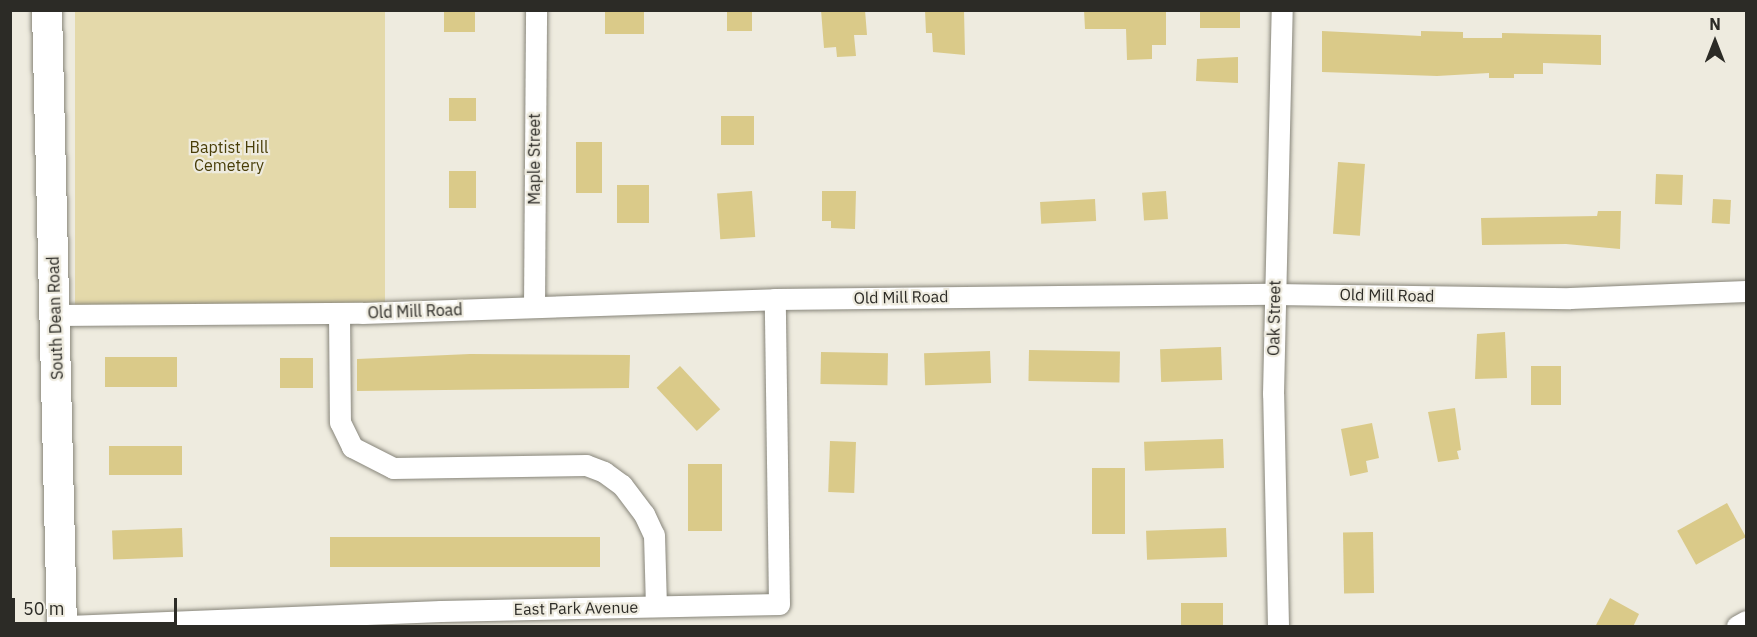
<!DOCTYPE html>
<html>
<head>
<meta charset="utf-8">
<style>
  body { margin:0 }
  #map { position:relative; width:1757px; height:637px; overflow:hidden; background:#eeebdf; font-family:"IBM Plex Sans",sans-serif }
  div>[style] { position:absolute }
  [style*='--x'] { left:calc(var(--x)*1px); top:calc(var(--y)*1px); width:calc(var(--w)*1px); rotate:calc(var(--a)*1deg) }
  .green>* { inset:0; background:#e4d9aa; transform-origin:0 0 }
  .building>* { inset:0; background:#daca89; transform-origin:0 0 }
  .roads { filter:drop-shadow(0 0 2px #87857a) drop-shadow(0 0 2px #87857a) }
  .street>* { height:21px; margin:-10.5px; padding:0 10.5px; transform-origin:10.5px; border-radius:10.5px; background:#fff }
  .secondary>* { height:30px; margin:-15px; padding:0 15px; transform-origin:15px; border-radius:15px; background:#fff }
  span { translate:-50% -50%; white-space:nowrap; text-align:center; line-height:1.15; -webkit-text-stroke:4.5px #eeebdf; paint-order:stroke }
  .park-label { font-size:16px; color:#493e08 }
  .street-label { font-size:16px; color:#2c2b26 }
  .frame { position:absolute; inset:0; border:12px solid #2c2b26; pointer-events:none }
  .north { position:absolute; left:1685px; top:12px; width:60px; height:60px; -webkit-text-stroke:4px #eeebdf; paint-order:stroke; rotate:0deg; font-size:16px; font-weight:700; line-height:24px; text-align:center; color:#2c2b26 }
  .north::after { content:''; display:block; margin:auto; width:21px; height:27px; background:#2c2b26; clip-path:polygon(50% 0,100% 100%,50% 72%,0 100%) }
  .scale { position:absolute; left:12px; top:598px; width:165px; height:27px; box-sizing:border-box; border:3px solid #2c2b26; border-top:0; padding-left:8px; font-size:18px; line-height:21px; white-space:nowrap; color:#2c2b26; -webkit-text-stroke:4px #eeebdf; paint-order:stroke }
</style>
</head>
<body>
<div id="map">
  <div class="green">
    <i style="left:75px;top:11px;width:310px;height:296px"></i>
  </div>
  <div class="building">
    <i style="left:444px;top:10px;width:31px;height:22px"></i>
    <i style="left:605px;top:10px;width:39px;height:24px"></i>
    <i style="left:727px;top:10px;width:25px;height:21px"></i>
    <i style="clip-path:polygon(821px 10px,865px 10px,867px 35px,854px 35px,856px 56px,837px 57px,836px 47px,824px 48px)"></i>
    <i style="clip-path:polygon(925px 10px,964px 10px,965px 55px,933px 52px,932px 33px,926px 33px)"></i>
    <i style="clip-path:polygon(1084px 10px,1166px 10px,1166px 45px,1152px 45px,1152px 59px,1127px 60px,1126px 29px,1085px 29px)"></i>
    <i style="left:1200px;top:10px;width:40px;height:18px"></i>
    <i style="clip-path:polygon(1322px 31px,1421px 36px,1421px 31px,1463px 32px,1463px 38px,1502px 38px,1502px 33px,1601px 35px,1601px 65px,1543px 63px,1543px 74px,1514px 74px,1514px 78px,1489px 78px,1489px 73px,1437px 76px,1322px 72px)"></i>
    <i style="clip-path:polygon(1238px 57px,1238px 83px,1196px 81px,1197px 59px)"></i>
    <i style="left:449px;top:98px;width:27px;height:23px"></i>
    <i style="left:721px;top:116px;width:33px;height:29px"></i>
    <i style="left:576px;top:142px;width:26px;height:51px"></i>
    <i style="left:1338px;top:162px;width:27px;height:72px;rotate:4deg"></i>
    <i style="left:449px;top:171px;width:27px;height:37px"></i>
    <i style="left:1656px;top:174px;width:27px;height:30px;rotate:2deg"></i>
    <i style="left:617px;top:185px;width:32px;height:38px"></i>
    <i style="left:752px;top:191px;width:46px;height:35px;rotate:86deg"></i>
    <i style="clip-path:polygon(822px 191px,856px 191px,855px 229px,831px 228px,831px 221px,822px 221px)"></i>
    <i style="left:1166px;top:191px;width:28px;height:24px;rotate:86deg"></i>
    <i style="left:1095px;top:199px;width:22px;height:55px;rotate:87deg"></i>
    <i style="left:1713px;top:199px;width:18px;height:24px;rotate:3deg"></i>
    <i style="clip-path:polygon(1598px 211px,1621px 211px,1620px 249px,1566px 244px,1482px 245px,1481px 218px,1597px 216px)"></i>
    <i style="clip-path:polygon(1505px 332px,1507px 378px,1475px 379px,1477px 334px)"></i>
    <i style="left:1221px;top:347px;width:33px;height:61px;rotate:88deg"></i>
    <i style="left:1029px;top:350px;width:91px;height:31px;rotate:1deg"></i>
    <i style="left:990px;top:351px;width:32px;height:66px;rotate:88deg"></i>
    <i style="left:821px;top:352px;width:67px;height:32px;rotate:1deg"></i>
    <i style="clip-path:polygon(470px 354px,630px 355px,629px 388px,357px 391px,357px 359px)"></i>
    <i style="left:177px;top:357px;width:30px;height:72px;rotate:90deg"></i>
    <i style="left:280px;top:358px;width:33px;height:30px"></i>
    <i style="left:680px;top:366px;width:59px;height:32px;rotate:47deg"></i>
    <i style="left:1531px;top:366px;width:30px;height:39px"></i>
    <i style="clip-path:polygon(1455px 408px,1461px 450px,1457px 451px,1459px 459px,1438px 462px,1428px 412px)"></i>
    <i style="clip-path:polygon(1372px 423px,1379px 458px,1366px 461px,1368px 472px,1350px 476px,1341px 429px)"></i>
    <i style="left:1223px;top:439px;width:29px;height:79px;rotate:88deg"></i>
    <i style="left:830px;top:441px;width:26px;height:51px;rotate:2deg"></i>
    <i style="left:182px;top:446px;width:29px;height:73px;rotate:90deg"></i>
    <i style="left:722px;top:464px;width:67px;height:34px;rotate:90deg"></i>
    <i style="left:1092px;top:468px;width:33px;height:66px"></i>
    <i style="left:1727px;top:503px;width:39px;height:57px;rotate:61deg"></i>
    <i style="left:182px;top:528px;width:29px;height:70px;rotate:88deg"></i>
    <i style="left:1226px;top:528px;width:29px;height:80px;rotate:88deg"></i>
    <i style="left:1373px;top:532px;width:61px;height:30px;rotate:89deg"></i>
    <i style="left:600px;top:537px;width:30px;height:270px;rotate:90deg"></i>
    <i style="clip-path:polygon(1610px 598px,1639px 614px,1633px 627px,1595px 627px)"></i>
    <i style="left:1181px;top:603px;width:42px;height:24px"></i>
  </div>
  <div class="roads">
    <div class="street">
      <i style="--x:534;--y:307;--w:297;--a:-89.6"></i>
      <i style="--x:339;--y:313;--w:109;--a:89.5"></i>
      <i style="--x:340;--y:422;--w:28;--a:64"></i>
      <i style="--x:352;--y:447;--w:46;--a:27.1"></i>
      <i style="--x:393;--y:468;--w:193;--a:-0.9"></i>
      <i style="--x:586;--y:465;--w:19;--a:21"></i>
      <i style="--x:604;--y:472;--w:22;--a:36"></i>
      <i style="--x:622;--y:485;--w:36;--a:53"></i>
      <i style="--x:644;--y:514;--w:23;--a:65"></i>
      <i style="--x:654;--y:535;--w:71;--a:88.4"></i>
      <i style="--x:56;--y:315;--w:306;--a:-0.4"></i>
      <i style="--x:362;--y:313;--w:413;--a:-1.9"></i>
      <i style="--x:775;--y:299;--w:498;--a:-0.6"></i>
      <i style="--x:1273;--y:294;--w:297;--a:0.8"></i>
      <i style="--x:1570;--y:298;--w:176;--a:-2.3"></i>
      <i style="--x:68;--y:626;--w:373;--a:-2.3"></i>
      <i style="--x:441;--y:611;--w:338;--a:-1.2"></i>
      <i style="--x:779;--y:604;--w:305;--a:-90.8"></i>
      <i style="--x:1278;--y:626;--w:232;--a:-91.2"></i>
      <i style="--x:1273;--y:394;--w:384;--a:-88.7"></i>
      <i style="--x:1737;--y:626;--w:10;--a:-29"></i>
    </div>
    <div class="secondary">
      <i style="--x:47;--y:10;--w:616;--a:88.61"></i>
    </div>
  </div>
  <div class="park-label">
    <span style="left:229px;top:156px">Baptist Hill<br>Cemetery</span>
  </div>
  <div class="street-label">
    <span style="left:534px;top:159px;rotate:-90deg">Maple Street</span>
    <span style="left:1387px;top:295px;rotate:1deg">Old Mill Road</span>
    <span style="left:901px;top:297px;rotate:-1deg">Old Mill Road</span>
    <span style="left:415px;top:311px;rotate:-2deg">Old Mill Road</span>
    <span style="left:55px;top:318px;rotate:-92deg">South Dean Road</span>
    <span style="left:1274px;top:318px;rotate:-89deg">Oak Street</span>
    <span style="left:576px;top:608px;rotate:-1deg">East Park Avenue</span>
  </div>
  <div class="frame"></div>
  <div class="north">N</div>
  <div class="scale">50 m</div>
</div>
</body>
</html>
